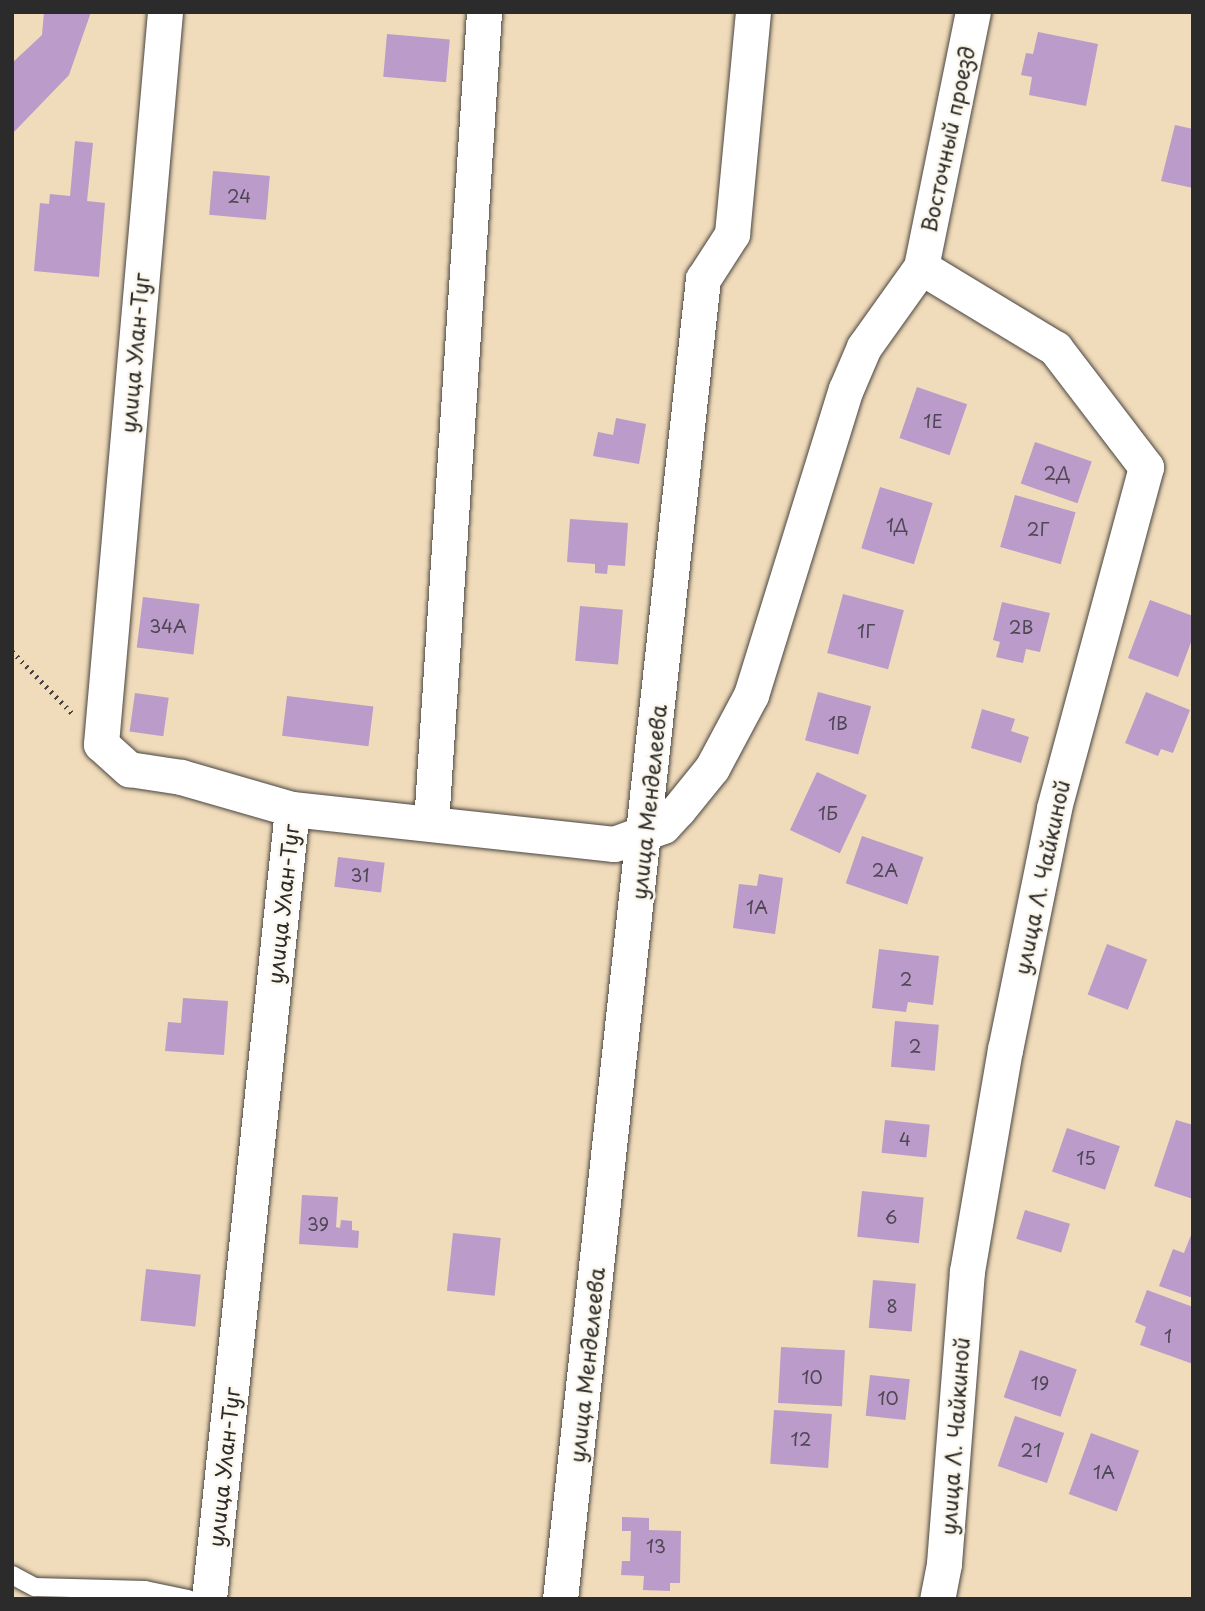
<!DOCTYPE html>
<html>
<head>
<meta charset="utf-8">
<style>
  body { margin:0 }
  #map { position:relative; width:1205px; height:1611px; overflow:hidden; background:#f0dbba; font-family:"Playpen Sans",sans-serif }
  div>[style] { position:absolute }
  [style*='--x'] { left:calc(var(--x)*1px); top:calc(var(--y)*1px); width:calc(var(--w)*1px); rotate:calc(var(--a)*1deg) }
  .building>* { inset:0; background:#ba9bca; transform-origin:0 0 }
  .path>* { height:4.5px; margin-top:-2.25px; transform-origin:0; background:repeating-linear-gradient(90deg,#494540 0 2px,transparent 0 7px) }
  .roads { filter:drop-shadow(0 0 2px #494540) drop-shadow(0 0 2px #494540) }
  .service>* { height:18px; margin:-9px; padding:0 9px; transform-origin:9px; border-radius:9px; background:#fff }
  .minor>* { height:35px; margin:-17.5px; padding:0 17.5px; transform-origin:17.5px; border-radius:17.5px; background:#fff }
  span { translate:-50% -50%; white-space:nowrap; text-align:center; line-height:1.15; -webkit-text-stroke:5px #fbf7ec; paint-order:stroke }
  .number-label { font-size:18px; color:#4f4753 }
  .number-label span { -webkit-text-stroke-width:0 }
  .street-label { font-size:21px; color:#2b2b2b }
  .frame { position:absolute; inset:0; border:14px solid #2b2b2b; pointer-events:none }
</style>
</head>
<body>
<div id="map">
  <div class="building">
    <i style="clip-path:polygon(44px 12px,91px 12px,69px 75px,12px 134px,12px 63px,42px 35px)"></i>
    <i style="clip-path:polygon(1038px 32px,1098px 44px,1086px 106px,1029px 95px,1032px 77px,1021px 75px,1026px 53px,1033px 54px)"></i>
    <i style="left:387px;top:34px;width:63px;height:43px;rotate:5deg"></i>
    <i style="clip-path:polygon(1175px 125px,1193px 129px,1193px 188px,1161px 181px)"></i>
    <i style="clip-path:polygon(75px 141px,93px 143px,87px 201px,105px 203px,99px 277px,34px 271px,40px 203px,49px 204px,50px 194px,70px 196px)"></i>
    <i style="left:213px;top:171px;width:57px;height:44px;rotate:5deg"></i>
    <i style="left:917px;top:387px;width:53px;height:54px;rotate:19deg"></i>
    <i style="clip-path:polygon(616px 418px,646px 424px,639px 464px,593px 456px,598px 432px,613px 435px)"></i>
    <i style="left:1035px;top:442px;width:60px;height:44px;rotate:19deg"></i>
    <i style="left:880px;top:487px;width:55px;height:64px;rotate:17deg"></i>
    <i style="left:1015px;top:495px;width:63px;height:54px;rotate:16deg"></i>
    <i style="clip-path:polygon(570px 519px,628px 523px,625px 566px,608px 565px,607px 574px,595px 573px,595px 564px,567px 562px)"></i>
    <i style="left:843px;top:594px;width:63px;height:61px;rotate:15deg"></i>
    <i style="left:143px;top:597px;width:57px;height:51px;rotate:7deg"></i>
    <i style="clip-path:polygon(1150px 600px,1193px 616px,1193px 637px,1178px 677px,1128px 658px)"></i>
    <i style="clip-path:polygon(1002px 602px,1050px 613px,1040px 652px,1026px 649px,1023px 663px,996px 657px,1000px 642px,993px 640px)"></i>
    <i style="left:580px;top:606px;width:43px;height:55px;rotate:5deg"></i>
    <i style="left:818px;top:692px;width:55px;height:50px;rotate:15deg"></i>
    <i style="clip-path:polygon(1146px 692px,1190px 710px,1173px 753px,1161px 749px,1158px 756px,1125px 743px)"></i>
    <i style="left:135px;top:693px;width:34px;height:39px;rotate:8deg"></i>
    <i style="left:287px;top:696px;width:87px;height:40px;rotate:7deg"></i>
    <i style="clip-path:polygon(982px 709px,1015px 719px,1011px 731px,1029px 737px,1021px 763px,971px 748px)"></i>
    <i style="left:817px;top:772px;width:55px;height:64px;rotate:25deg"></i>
    <i style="left:862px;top:836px;width:65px;height:50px;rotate:19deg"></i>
    <i style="left:338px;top:857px;width:47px;height:30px;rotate:7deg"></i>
    <i style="clip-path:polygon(759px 874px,783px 878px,775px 934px,733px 928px,739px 884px,757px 886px)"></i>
    <i style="left:1107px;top:944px;width:43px;height:54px;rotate:21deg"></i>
    <i style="clip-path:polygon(879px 949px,939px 956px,933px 1005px,908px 1002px,906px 1012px,872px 1008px)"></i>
    <i style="clip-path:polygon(183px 998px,228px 1001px,224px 1055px,165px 1051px,168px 1022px,181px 1023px)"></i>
    <i style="left:895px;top:1021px;width:44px;height:46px;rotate:5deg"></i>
    <i style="left:885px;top:1120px;width:45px;height:33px;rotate:6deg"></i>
    <i style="clip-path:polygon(1176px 1120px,1193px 1125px,1193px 1199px,1154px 1186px)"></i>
    <i style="left:1067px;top:1128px;width:56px;height:46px;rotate:19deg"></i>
    <i style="left:862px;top:1191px;width:62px;height:46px;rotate:6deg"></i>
    <i style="clip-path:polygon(302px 1195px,338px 1197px,336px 1227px,340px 1228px,341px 1220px,352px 1221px,352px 1230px,359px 1231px,358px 1248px,299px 1244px)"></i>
    <i style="left:1025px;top:1210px;width:47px;height:30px;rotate:17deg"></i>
    <i style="left:453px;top:1233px;width:48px;height:58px;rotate:6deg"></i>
    <i style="clip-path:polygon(1191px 1235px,1193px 1236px,1193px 1298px,1159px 1286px,1173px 1249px,1184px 1253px)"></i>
    <i style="left:146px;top:1269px;width:55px;height:52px;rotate:6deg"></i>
    <i style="left:873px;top:1280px;width:43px;height:48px;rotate:5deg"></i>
    <i style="clip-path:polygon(1147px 1290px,1193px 1307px,1193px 1364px,1140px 1345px,1146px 1327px,1135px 1322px)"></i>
    <i style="left:781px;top:1347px;width:64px;height:56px;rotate:3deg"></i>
    <i style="left:1020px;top:1350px;width:60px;height:50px;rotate:19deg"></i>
    <i style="left:870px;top:1375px;width:40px;height:41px;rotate:6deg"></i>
    <i style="left:774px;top:1410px;width:58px;height:54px;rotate:4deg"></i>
    <i style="left:1015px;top:1416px;width:52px;height:53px;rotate:19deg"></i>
    <i style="left:1091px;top:1433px;width:51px;height:65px;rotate:20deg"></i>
    <i style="clip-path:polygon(622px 1517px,649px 1518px,649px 1530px,681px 1531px,680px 1583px,670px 1583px,670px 1591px,643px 1590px,644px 1576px,621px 1575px,622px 1561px,630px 1561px,631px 1531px,622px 1531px)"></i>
  </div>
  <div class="path">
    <i style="--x:12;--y:651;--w:86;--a:45.9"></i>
  </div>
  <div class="roads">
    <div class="service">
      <i style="--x:12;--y:1575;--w:26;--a:28"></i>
      <i style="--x:35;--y:1587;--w:110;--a:1.6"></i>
      <i style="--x:145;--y:1590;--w:44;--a:11.8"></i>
    </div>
    <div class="minor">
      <i style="--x:165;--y:12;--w:735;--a:95"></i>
      <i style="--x:101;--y:744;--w:38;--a:42"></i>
      <i style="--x:129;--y:769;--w:53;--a:8.7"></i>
      <i style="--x:181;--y:777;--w:116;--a:16.1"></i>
      <i style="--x:292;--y:809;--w:324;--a:6.2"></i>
      <i style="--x:614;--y:844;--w:52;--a:-20.2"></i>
      <i style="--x:663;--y:826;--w:22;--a:-47"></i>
      <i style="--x:678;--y:810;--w:54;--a:-51"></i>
      <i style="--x:712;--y:768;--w:83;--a:-61.9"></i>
      <i style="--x:751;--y:695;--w:320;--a:-72.8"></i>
      <i style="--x:846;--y:389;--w:46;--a:-66.8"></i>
      <i style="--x:864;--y:347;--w:98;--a:-54.5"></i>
      <i style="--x:921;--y:267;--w:260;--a:-78.5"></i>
      <i style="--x:921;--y:267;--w:157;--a:31.2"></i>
      <i style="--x:1055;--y:348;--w:150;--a:52.6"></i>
      <i style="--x:1146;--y:467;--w:354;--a:105.1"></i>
      <i style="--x:1054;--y:809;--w:245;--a:101.5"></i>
      <i style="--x:1005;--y:1049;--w:225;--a:99.7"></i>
      <i style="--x:967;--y:1271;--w:294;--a:94.5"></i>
      <i style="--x:944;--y:1564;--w:36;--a:101"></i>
      <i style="--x:431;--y:823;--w:813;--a:-86.26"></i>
      <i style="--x:209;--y:1599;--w:794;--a:-84"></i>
      <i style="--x:560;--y:1599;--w:1328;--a:-83.82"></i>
      <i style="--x:703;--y:279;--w:54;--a:-57.2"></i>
      <i style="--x:732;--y:234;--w:223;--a:-84.6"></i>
    </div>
  </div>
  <div class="number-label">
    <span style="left:239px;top:196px">24</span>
    <span style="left:933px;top:421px">1Е</span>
    <span style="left:1057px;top:473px">2Д</span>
    <span style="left:897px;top:525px">1Д</span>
    <span style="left:1038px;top:529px">2Г</span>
    <span style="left:168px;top:626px">34А</span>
    <span style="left:1021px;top:627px">2В</span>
    <span style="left:866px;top:631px">1Г</span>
    <span style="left:838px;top:723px">1В</span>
    <span style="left:828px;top:813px">1Б</span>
    <span style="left:885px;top:870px">2А</span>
    <span style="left:360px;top:875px">31</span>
    <span style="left:757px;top:907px">1А</span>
    <span style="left:906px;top:979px">2</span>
    <span style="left:915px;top:1046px">2</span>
    <span style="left:905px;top:1139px">4</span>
    <span style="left:1086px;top:1158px">15</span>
    <span style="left:891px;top:1217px">6</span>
    <span style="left:318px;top:1224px">39</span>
    <span style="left:892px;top:1306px">8</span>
    <span style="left:1168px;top:1336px">1</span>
    <span style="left:812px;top:1377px">10</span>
    <span style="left:1040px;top:1383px">19</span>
    <span style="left:888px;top:1398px">10</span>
    <span style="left:801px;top:1439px">12</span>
    <span style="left:1031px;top:1450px">21</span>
    <span style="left:1104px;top:1472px">1А</span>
    <span style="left:656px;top:1546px">13</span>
  </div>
  <div class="street-label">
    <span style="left:947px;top:139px;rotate:-78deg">Восточный проезд</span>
    <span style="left:134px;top:353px;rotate:-85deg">улица Улан-Туг</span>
    <span style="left:648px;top:802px;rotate:-84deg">улица Менделеева</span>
    <span style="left:1041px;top:877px;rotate:-78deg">улица Л. Чайкиной</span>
    <span style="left:282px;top:904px;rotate:-84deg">улица Улан-Туг</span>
    <span style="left:586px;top:1365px;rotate:-84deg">улица Менделеева</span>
    <span style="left:954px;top:1436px;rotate:-86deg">улица Л. Чайкиной</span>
    <span style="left:223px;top:1467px;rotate:-84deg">улица Улан-Туг</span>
  </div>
  <div class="frame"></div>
</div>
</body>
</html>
